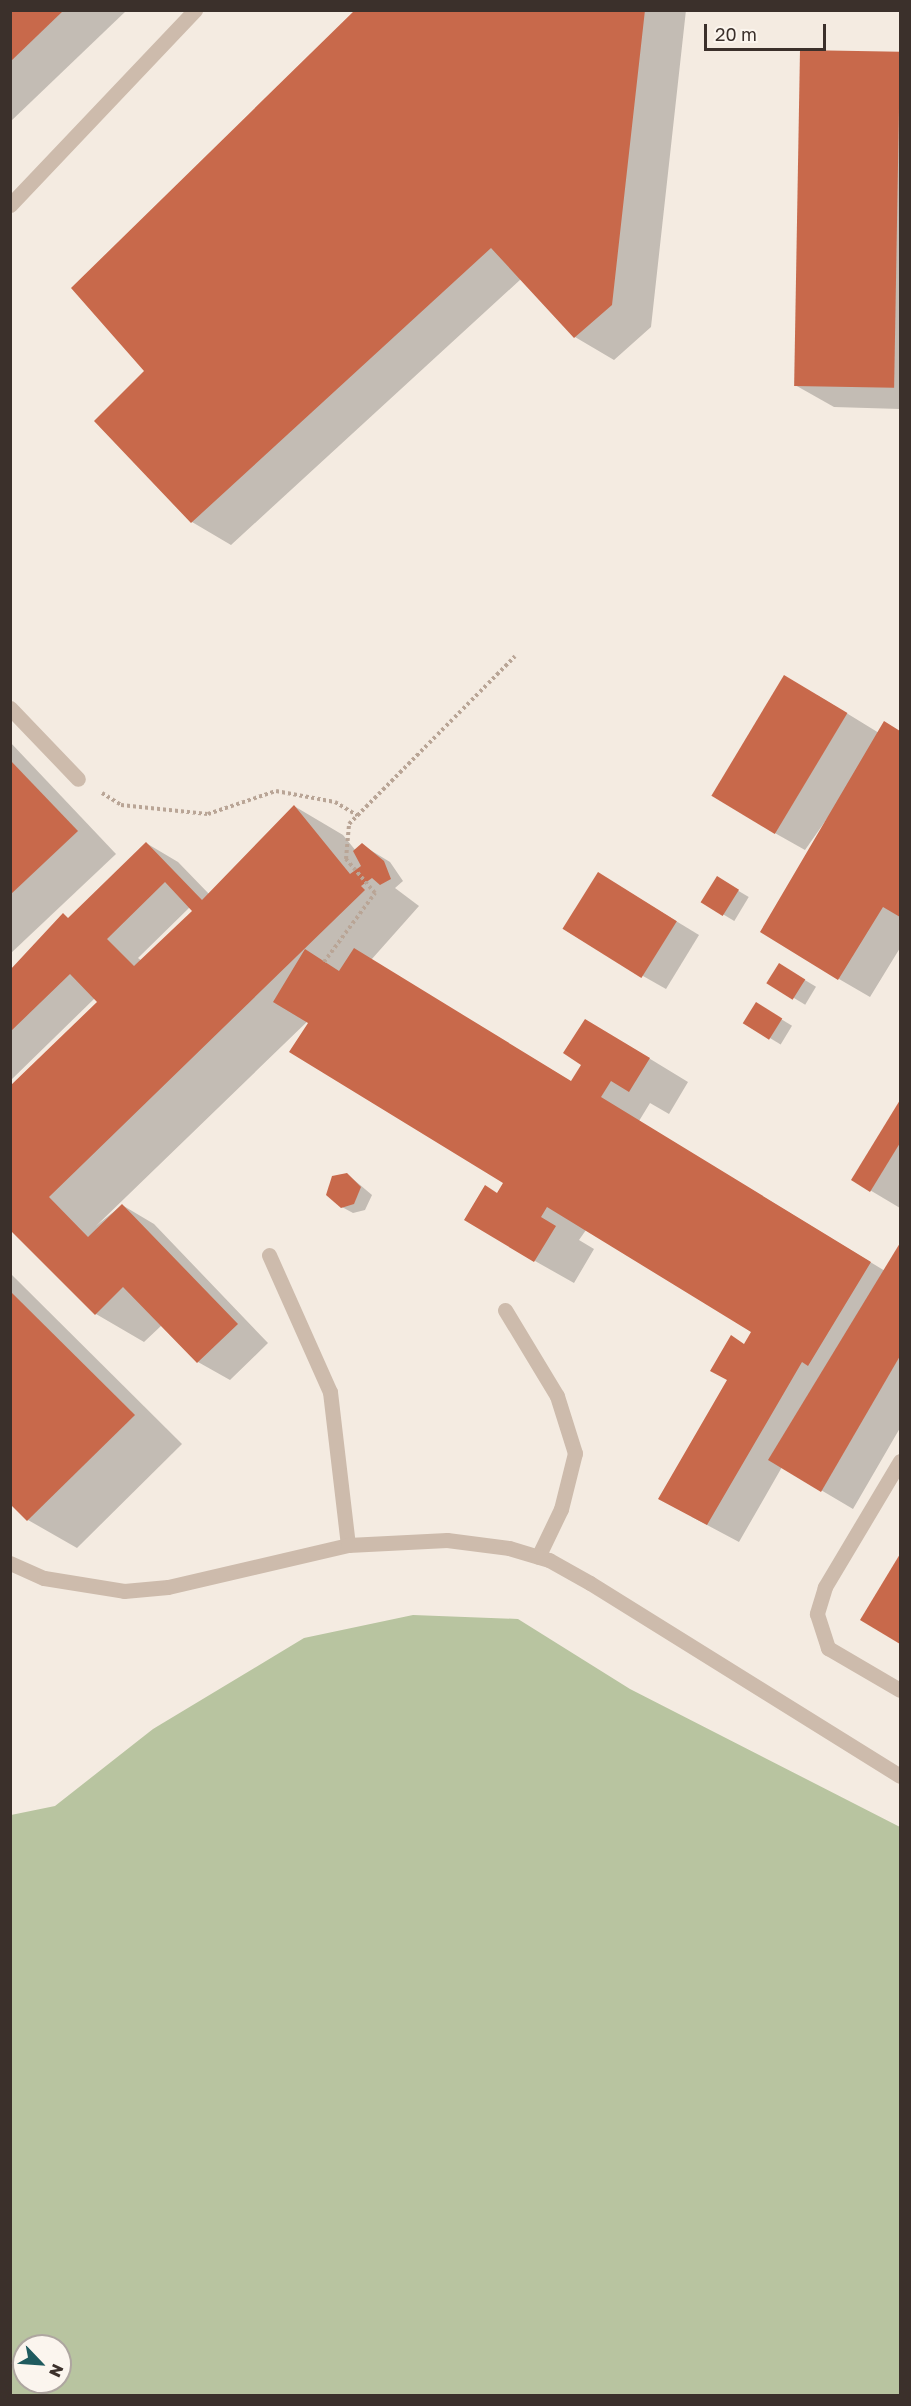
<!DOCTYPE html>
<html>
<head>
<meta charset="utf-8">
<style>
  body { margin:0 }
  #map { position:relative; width:911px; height:2406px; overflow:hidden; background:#f4ebe1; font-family:"Golos Text",sans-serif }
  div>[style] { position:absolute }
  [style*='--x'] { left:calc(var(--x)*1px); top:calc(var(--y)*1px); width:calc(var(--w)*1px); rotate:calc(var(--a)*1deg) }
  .green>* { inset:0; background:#b8c4a0 }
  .shadow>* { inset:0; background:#0003; transform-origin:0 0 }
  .building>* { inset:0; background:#c8694b; transform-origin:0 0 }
  .path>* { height:4px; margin-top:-2px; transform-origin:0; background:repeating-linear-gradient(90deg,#b9a596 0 3px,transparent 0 6px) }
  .minor>* { height:15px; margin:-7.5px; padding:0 7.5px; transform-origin:7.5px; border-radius:7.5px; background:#cdbbac }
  span { translate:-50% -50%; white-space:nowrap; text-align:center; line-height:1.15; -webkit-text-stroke:4.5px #fbf5ee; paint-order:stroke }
  .frame { position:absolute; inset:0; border:12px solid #3b302b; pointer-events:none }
  .north { position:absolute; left:12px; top:2334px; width:60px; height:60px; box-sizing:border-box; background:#fbf5ee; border:2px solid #aea6a0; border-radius:50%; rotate:115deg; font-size:16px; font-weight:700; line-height:24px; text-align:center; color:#3b302b }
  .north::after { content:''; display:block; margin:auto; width:21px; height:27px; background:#1f5a5e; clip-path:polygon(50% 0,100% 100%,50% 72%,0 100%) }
  .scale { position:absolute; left:704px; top:24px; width:122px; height:27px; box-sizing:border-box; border:3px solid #3b302b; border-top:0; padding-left:8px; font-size:18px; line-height:21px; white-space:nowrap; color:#3b302b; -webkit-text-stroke:4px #fbf5ee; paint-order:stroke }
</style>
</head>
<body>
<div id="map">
  <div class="green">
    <i style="clip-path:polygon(evenodd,413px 1615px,518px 1619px,630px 1689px,900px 1827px,900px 2395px,11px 2395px,11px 1815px,55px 1806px,153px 1729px,304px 1638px,413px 1615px,24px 2346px,60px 2346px,60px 2382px,24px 2382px,24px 2346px)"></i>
  </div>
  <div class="shadow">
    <i style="clip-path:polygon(10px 10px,127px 10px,10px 122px)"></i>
    <i style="clip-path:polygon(357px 10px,686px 10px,651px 327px,614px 360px,575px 337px,521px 279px,231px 545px,192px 522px,96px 422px,146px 371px)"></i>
    <i style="clip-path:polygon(802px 51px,900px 53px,900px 409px,834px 407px,795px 385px)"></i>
    <i style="clip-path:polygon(817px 695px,879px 733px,884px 723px,900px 732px,900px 948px,870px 997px,839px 979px,833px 810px,805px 850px,773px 832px)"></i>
    <i style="clip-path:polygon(10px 742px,116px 854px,10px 954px)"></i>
    <i style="clip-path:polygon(evenodd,294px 806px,343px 835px,356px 851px,362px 845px,390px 862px,403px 881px,395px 888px,419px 906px,371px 960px,572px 1082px,624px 1043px,688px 1082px,669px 1114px,650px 1103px,639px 1121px,885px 1271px,900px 1246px,900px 1428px,853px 1509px,782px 1467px,739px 1542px,692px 1517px,729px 1380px,753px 1332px,586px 1230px,579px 1240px,594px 1249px,574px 1283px,535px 1261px,498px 1194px,505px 1183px,312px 1017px,96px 1226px,122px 1205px,154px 1224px,268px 1343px,230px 1380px,198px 1362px,162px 1325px,144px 1342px,96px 1314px,10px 1228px,100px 1002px,95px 998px,10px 1081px,10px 972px,63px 915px,69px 919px,146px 843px,178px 862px,210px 895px,294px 806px,190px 907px,194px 911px,142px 961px,138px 958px,190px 907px)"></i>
    <i style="left:717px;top:878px;width:37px;height:28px;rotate:31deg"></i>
    <i style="clip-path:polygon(620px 887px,699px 935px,666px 989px,643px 976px)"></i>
    <i style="left:780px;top:965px;width:42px;height:21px;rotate:31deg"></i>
    <i style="left:756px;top:1004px;width:42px;height:22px;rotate:31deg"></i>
    <i style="clip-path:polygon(900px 1103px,900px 1208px,853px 1180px)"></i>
    <i style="clip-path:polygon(347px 1174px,372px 1195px,365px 1210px,353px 1213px,342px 1207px)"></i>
    <i style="clip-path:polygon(10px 1273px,182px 1444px,77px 1548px,28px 1520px,10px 1502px)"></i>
    <i style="clip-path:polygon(900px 1557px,900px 1643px,862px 1620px)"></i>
  </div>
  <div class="building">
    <i style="clip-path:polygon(10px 10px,64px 10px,10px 62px)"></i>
    <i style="clip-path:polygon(355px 10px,645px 10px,612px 305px,574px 338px,491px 248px,191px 523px,94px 421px,144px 371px,71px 288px)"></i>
    <i style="left:800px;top:50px;width:100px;height:336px;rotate:1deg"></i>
    <i style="left:784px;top:675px;width:74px;height:141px;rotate:31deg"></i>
    <i style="clip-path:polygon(884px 721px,900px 731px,900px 917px,883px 907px,838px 980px,760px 932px)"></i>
    <i style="clip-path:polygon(10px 760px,78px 831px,10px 895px)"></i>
    <i style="clip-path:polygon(evenodd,294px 805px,350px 874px,361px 866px,353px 851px,362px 843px,384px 861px,391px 879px,380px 885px,372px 878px,361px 886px,365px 890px,49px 1197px,88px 1237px,122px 1204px,238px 1324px,197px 1363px,123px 1287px,95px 1315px,10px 1230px,10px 1086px,97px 1002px,70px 974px,10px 1032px,10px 970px,63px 913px,68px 918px,146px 842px,202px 900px,294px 805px,165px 882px,192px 911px,134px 966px,107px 939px,165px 882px)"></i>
    <i style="left:598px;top:872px;width:93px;height:67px;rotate:32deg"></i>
    <i style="left:717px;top:876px;width:26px;height:31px;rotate:32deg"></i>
    <i style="clip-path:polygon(354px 948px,571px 1081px,581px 1065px,563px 1053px,585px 1019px,650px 1058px,629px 1092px,611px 1081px,601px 1097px,871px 1262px,808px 1366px,802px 1362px,707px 1525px,658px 1499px,727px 1380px,710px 1371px,731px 1335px,744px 1344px,751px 1332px,547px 1207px,541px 1217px,556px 1226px,534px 1262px,464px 1220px,485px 1185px,497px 1193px,503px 1183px,289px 1052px,308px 1023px,273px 1002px,305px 949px,339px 971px)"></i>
    <i style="left:779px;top:963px;width:31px;height:24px;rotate:32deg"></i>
    <i style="left:756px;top:1002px;width:31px;height:25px;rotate:32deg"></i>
    <i style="clip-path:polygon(900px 1100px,900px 1143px,870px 1192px,851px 1180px)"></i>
    <i style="clip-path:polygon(347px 1173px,361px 1187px,354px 1204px,341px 1208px,326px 1195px,332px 1176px)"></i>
    <i style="clip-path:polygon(900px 1243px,900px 1356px,821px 1492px,768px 1460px)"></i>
    <i style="clip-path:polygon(10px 1291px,135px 1415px,27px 1521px,10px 1504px)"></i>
    <i style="clip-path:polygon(900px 1554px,900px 1644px,860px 1620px)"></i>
  </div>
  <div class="path">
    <i style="--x:102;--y:793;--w:22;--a:32"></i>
    <i style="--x:121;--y:805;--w:87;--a:5.9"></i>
    <i style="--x:208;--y:814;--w:72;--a:-18.7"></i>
    <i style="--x:276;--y:791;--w:60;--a:10.6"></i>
    <i style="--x:335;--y:802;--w:26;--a:31"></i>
    <i style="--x:324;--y:962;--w:86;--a:-53.5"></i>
    <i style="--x:375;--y:893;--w:45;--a:-130.5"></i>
    <i style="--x:346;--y:859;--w:35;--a:-85"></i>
    <i style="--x:349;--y:824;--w:236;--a:-45.3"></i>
  </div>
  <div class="minor">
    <i style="--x:10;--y:205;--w:269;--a:-46.5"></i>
    <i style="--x:10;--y:708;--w:98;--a:46.2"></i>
    <i style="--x:269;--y:1255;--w:150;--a:66"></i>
    <i style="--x:330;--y:1392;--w:154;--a:83.3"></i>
    <i style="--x:505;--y:1310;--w:100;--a:58.8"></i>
    <i style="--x:557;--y:1396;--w:60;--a:72.5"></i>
    <i style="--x:575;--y:1453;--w:58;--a:104"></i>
    <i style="--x:561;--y:1509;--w:53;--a:115.6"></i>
    <i style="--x:900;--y:1461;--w:147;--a:120.8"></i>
    <i style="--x:825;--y:1587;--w:28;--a:107"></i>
    <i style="--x:817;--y:1614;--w:36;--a:72"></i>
    <i style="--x:828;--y:1648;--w:83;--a:30.3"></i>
    <i style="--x:10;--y:1563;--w:37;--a:24"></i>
    <i style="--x:44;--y:1578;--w:81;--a:9.2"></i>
    <i style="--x:124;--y:1591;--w:44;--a:-5.2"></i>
    <i style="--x:168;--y:1587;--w:185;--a:-13.1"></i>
    <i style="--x:348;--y:1545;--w:99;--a:-2.9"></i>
    <i style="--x:447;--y:1540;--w:63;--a:7.4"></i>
    <i style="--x:509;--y:1548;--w:42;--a:16.7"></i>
    <i style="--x:549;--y:1560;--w:47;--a:29.3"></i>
    <i style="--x:590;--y:1583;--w:365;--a:31.9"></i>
  </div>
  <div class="frame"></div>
  <div class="north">N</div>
  <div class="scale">20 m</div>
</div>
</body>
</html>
